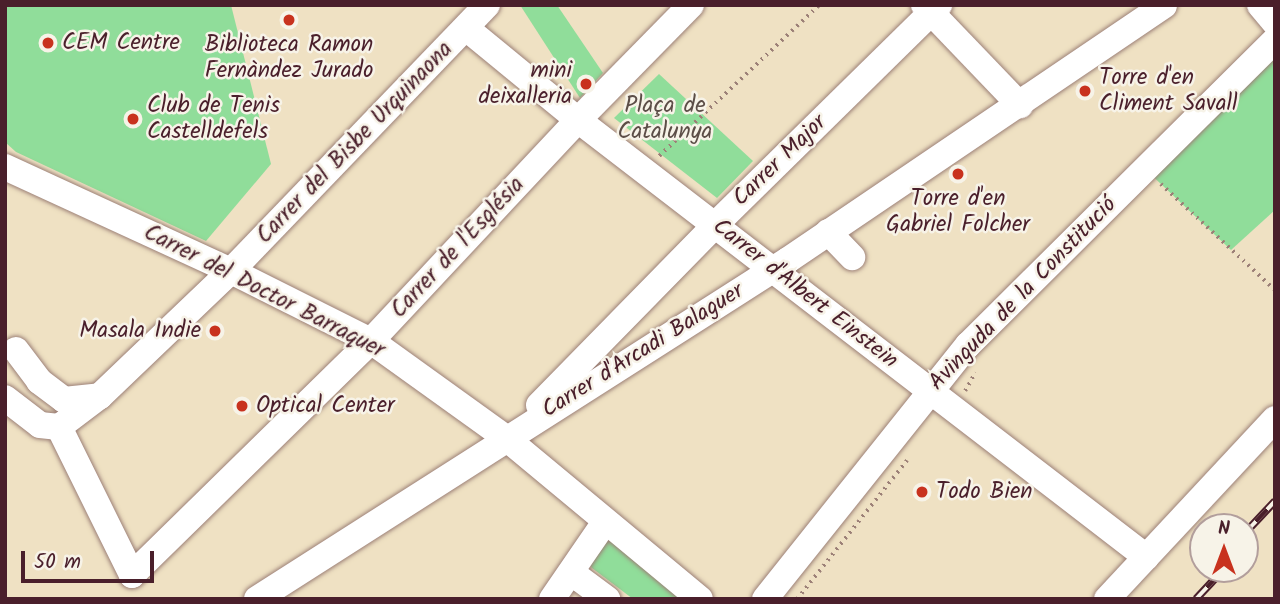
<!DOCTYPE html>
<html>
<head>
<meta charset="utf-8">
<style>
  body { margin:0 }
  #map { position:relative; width:1280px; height:604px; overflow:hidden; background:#efe1c3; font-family:Kalam,sans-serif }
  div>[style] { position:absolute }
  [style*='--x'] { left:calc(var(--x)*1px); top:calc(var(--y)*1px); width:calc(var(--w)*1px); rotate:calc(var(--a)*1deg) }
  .green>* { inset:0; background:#90dd9a }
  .path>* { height:3.5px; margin-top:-1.75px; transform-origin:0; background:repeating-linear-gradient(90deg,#9c8077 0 2px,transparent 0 7px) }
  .roads { filter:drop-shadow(0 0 2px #9c8077) drop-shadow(0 0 2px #9c8077) }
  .minor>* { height:26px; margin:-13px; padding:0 13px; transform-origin:13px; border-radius:13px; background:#fff }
  .rail>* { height:8px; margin-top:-4px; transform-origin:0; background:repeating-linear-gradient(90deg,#f7f3e8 0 16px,#4a1f2b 0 32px); box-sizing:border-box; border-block:2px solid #4a1f2b }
  .dots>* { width:19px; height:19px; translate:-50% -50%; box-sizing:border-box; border:4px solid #f7f3e8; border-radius:50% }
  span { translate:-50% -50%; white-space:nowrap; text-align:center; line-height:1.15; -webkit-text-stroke:5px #f7f3e8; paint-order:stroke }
  .poi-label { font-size:23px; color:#4a1f2b }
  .left { translate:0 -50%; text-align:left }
  .right { translate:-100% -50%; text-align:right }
  .park-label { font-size:23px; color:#5c4e47 }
  .street-label { font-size:23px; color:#4a1f2b }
  .frame { position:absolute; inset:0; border:7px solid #4a1f2b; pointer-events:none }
  .north { position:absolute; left:1189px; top:513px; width:70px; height:70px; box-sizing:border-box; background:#f7f3e8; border:2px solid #b29e9c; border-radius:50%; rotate:0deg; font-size:19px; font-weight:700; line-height:28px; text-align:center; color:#4a1f2b }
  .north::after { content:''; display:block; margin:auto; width:24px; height:32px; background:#c8321e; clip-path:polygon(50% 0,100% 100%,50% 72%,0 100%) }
  .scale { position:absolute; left:21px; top:551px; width:133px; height:32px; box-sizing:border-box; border:4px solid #4a1f2b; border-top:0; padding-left:9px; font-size:21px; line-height:24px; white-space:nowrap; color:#4a1f2b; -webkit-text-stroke:5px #f7f3e8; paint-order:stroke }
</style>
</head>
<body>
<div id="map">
  <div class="green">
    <i style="clip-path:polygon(5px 5px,231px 5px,271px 164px,206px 241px,16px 152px,5px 142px)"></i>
    <i style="clip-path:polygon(520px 5px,557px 5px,603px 73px,580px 98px)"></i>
    <i style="clip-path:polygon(1275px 40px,1275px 210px,1231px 250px,1145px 169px)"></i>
    <i style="clip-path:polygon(659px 74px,753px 161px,717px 198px,614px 118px)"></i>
    <i style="clip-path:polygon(609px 539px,688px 599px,633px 599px,592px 568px,590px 565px)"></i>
  </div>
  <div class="path">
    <i style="--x:659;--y:156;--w:220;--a:-43.3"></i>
    <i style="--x:1161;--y:184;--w:156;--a:42.9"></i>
    <i style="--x:965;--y:391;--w:21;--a:-61"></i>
    <i style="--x:797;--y:599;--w:177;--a:-51.6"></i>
  </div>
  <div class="roads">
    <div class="minor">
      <i style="--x:924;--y:5;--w:139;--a:46.2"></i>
      <i style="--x:1260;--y:5;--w:23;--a:50"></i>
      <i style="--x:466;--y:28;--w:145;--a:39.4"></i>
      <i style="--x:578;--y:120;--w:717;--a:37.57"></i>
      <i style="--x:5;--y:167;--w:249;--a:24.7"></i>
      <i style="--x:231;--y:271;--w:157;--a:26.6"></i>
      <i style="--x:371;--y:341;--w:166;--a:35.7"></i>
      <i style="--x:506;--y:438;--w:252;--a:39.7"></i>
      <i style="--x:828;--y:232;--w:35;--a:46"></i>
      <i style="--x:16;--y:350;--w:39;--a:53"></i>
      <i style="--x:39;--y:381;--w:31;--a:37"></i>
      <i style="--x:64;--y:400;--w:36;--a:-6"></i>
      <i style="--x:5;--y:398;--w:44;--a:37.6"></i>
      <i style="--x:40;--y:425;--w:19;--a:6"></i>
      <i style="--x:59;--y:427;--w:51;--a:-37.1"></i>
      <i style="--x:100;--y:396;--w:181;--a:-43.7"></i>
      <i style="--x:231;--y:271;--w:369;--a:-46.1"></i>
      <i style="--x:539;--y:405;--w:253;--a:-45.6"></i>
      <i style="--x:716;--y:224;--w:313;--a:-44.5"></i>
      <i style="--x:59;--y:427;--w:165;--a:63.7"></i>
      <i style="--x:572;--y:573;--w:44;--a:36.6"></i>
      <i style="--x:132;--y:575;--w:334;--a:-44.4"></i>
      <i style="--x:371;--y:341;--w:303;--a:-46.9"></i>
      <i style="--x:578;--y:120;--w:161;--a:-45.5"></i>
      <i style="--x:257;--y:599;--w:630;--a:-32.55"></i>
      <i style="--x:788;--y:260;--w:454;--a:-34.1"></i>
      <i style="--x:552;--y:599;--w:93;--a:-55.5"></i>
      <i style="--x:765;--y:599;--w:325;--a:-51.4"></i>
      <i style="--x:968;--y:345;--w:433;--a:-44.8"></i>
      <i style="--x:1107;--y:599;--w:246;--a:-47"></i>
    </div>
  </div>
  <div class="rail">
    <i style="--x:1245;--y:533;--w:44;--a:-46.8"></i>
    <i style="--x:1196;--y:599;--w:41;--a:-47"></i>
  </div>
  <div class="dots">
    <i style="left:289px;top:20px;background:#c8321e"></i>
    <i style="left:48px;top:43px;background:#c8321e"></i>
    <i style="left:586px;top:84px;background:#c8321e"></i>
    <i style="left:1085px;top:91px;background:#c8321e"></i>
    <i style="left:133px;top:119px;background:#c8321e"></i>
    <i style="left:958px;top:174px;background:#c8321e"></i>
    <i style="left:215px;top:331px;background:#c8321e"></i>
    <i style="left:242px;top:406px;background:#c8321e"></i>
    <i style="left:922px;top:492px;background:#c8321e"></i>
  </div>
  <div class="poi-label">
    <span class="left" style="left:62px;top:43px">CEM Centre</span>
    <span style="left:289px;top:58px">Biblioteca Ramon<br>Fernàndez Jurado</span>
    <span class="right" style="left:572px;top:84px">mini<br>deixalleria</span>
    <span class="left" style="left:1099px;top:91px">Torre d'en<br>Climent Savall</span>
    <span class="left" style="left:147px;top:119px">Club de Tenis<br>Castelldefels</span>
    <span style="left:958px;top:212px">Torre d'en<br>Gabriel Folcher</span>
    <span class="right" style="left:201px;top:331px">Masala Indie</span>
    <span class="left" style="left:256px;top:406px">Optical Center</span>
    <span class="left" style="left:936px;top:492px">Todo Bien</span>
  </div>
  <div class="park-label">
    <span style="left:665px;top:119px">Plaça de<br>Catalunya</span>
  </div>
  <div class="street-label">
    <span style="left:355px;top:143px;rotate:-46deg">Carrer del Bisbe Urquinaona</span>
    <span style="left:780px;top:161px;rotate:-44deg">Carrer Major</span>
    <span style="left:458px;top:248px;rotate:-47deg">Carrer de l'Església</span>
    <span style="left:264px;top:292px;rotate:27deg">Carrer del Doctor Barraquer</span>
    <span style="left:805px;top:294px;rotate:38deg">Carrer d'Albert Einstein</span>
    <span style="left:1023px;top:294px;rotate:-46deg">Avinguda de la Constitució</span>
    <span style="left:643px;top:351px;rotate:-32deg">Carrer d'Arcadi Balaguer</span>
  </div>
  <div class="frame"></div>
  <div class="north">N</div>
  <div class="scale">50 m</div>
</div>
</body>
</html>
